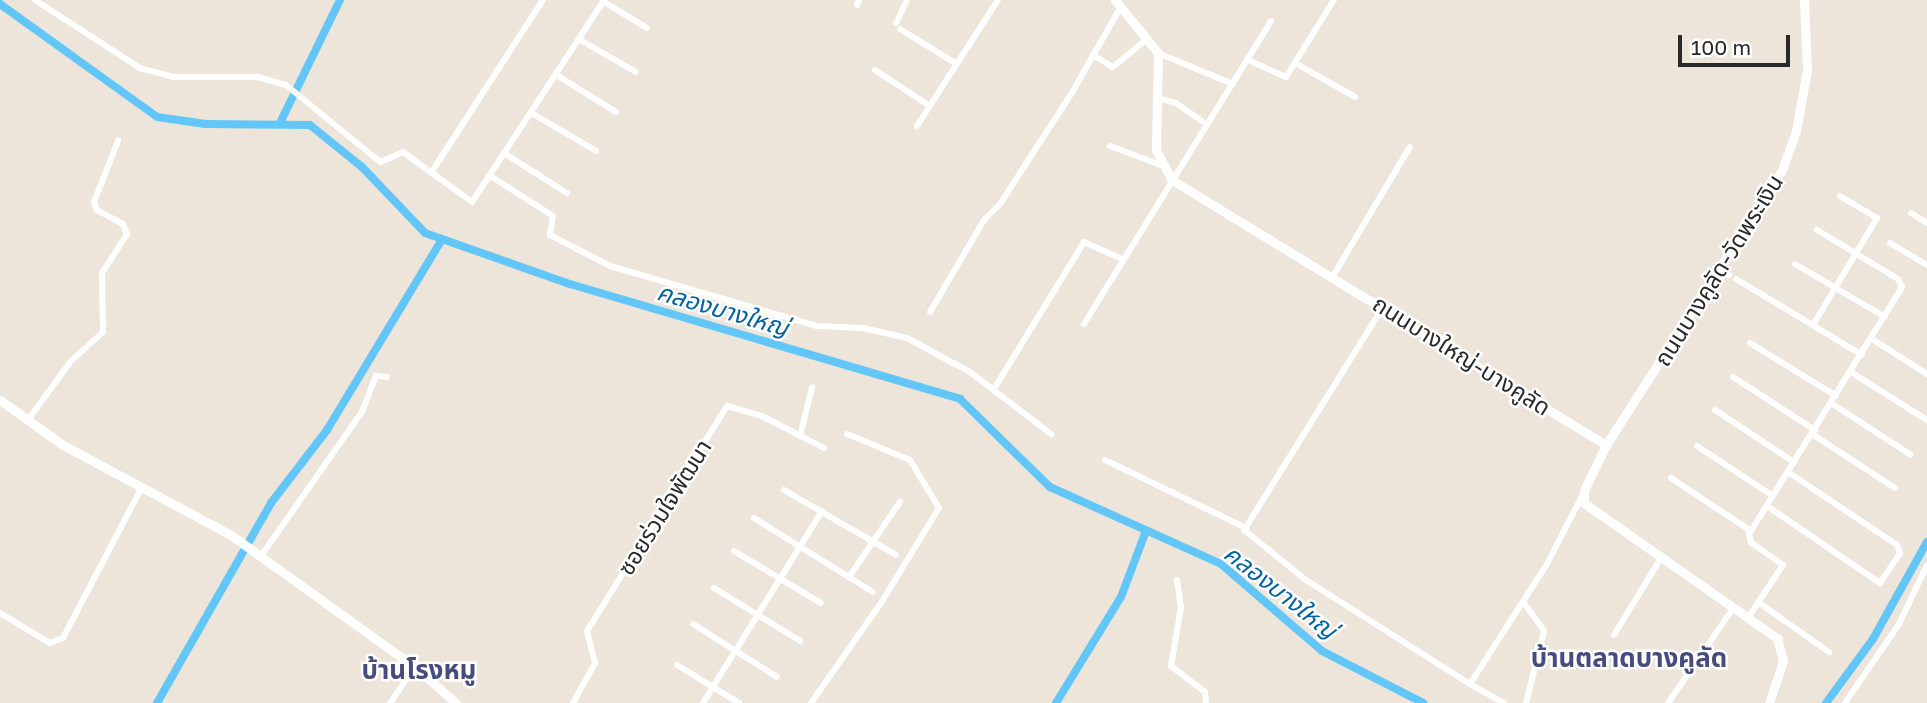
<!DOCTYPE html>
<html>
<head>
<meta charset="utf-8">
<style>
  body { margin:0 }
  #map { position:relative; width:1927px; height:703px; overflow:hidden; background:#ede5d9; font-family:"Golos Text","Noto Sans Thai",sans-serif }
  div>[style] { position:absolute }
  [style*='--x'] { left:calc(var(--x)*1px); top:calc(var(--y)*1px); width:calc(var(--w)*1px); rotate:calc(var(--a)*1deg) }
  .canal>* { height:8px; margin:-4px; padding:0 4px; transform-origin:4px; border-radius:4px; background:#62c7f8 }
  .street>* { height:6px; margin:-3px; padding:0 3px; transform-origin:3px; border-radius:3px; background:#fff }
  .secondary>* { height:9px; margin:-4.5px; padding:0 4.5px; transform-origin:4.5px; border-radius:4.5px; background:#fff }
  span { translate:-50% -50%; white-space:nowrap; text-align:center; line-height:1.15; -webkit-text-stroke:5px #fff; paint-order:stroke }
  .street-label { font-size:23px; color:#292929 }
  .water-label { font-size:24px; color:#0262a3; font-style:italic }
  .quarter-label { font-size:26px; color:#464c7d; font-weight:700 }
  .scale { position:absolute; left:1678px; top:35px; width:112px; height:32px; box-sizing:border-box; border:4px solid #292929; border-top:0; padding-left:9px; font-size:21px; line-height:24px; white-space:nowrap; color:#292929; -webkit-text-stroke:5px #fff; paint-order:stroke }
</style>
</head>
<body>
<div id="map">
  <div class="canal">
    <i style="--x:0;--y:4;--w:193;--a:35.7"></i>
    <i style="--x:157;--y:117;--w:49;--a:8.3"></i>
    <i style="--x:205;--y:124;--w:105;--a:0.5"></i>
    <i style="--x:310;--y:125;--w:67;--a:38.9"></i>
    <i style="--x:362;--y:167;--w:91;--a:46.3"></i>
    <i style="--x:425;--y:233;--w:154;--a:19.4"></i>
    <i style="--x:570;--y:284;--w:407;--a:16.4"></i>
    <i style="--x:960;--y:399;--w:126;--a:44.4"></i>
    <i style="--x:1050;--y:487;--w:188;--a:24.2"></i>
    <i style="--x:1221;--y:564;--w:133;--a:40.7"></i>
    <i style="--x:1322;--y:651;--w:114;--a:27.2"></i>
    <i style="--x:280;--y:123;--w:137;--a:-64"></i>
    <i style="--x:157;--y:703;--w:230;--a:-60.3"></i>
    <i style="--x:271;--y:503;--w:92;--a:-52.5"></i>
    <i style="--x:327;--y:430;--w:223;--a:-58.9"></i>
    <i style="--x:1056;--y:703;--w:124;--a:-58.5"></i>
    <i style="--x:1121;--y:597;--w:71;--a:-69.3"></i>
    <i style="--x:1826;--y:703;--w:79;--a:-53.7"></i>
    <i style="--x:1873;--y:639;--w:111;--a:-60.9"></i>
  </div>
  <div class="street">
    <i style="--x:35;--y:0;--w:125;--a:32.9"></i>
    <i style="--x:140;--y:68;--w:35;--a:15"></i>
    <i style="--x:174;--y:77;--w:84;--a:0"></i>
    <i style="--x:258;--y:77;--w:29;--a:16"></i>
    <i style="--x:286;--y:85;--w:122;--a:39.3"></i>
    <i style="--x:380;--y:162;--w:25;--a:-23"></i>
    <i style="--x:403;--y:152;--w:85;--a:35.9"></i>
    <i style="--x:472;--y:202;--w:241;--a:-56.8"></i>
    <i style="--x:604;--y:2;--w:50;--a:31.2"></i>
    <i style="--x:857;--y:5;--w:5;--a:-68"></i>
    <i style="--x:896;--y:23;--w:25;--a:-64"></i>
    <i style="--x:900;--y:29;--w:67;--a:31.6"></i>
    <i style="--x:582;--y:41;--w:62;--a:29.9"></i>
    <i style="--x:1158;--y:53;--w:81;--a:22.5"></i>
    <i style="--x:1093;--y:55;--w:23;--a:31"></i>
    <i style="--x:1113;--y:67;--w:45;--a:-39.6"></i>
    <i style="--x:1248;--y:60;--w:42;--a:24.1"></i>
    <i style="--x:1286;--y:77;--w:91;--a:-58.1"></i>
    <i style="--x:1295;--y:63;--w:69;--a:29.5"></i>
    <i style="--x:875;--y:70;--w:66;--a:33.2"></i>
    <i style="--x:558;--y:76;--w:68;--a:31.8"></i>
    <i style="--x:1158;--y:98;--w:19;--a:16"></i>
    <i style="--x:1176;--y:103;--w:32;--a:35"></i>
    <i style="--x:533;--y:114;--w:73;--a:30.4"></i>
    <i style="--x:917;--y:126;--w:150;--a:-57.3"></i>
    <i style="--x:1110;--y:146;--w:54;--a:20.4"></i>
    <i style="--x:507;--y:155;--w:71;--a:32.3"></i>
    <i style="--x:431;--y:173;--w:206;--a:-57.1"></i>
    <i style="--x:492;--y:177;--w:72;--a:32.6"></i>
    <i style="--x:553;--y:216;--w:19;--a:99"></i>
    <i style="--x:550;--y:235;--w:68;--a:27.3"></i>
    <i style="--x:610;--y:266;--w:215;--a:16.2"></i>
    <i style="--x:816;--y:326;--w:47;--a:2.4"></i>
    <i style="--x:863;--y:328;--w:45;--a:12.8"></i>
    <i style="--x:907;--y:338;--w:72;--a:28.4"></i>
    <i style="--x:970;--y:372;--w:103;--a:37.5"></i>
    <i style="--x:1911;--y:213;--w:19;--a:32"></i>
    <i style="--x:1890;--y:243;--w:43;--a:30.7"></i>
    <i style="--x:1795;--y:264;--w:104;--a:30.5"></i>
    <i style="--x:1720;--y:269;--w:11;--a:34"></i>
    <i style="--x:1333;--y:276;--w:150;--a:-59.2"></i>
    <i style="--x:1736;--y:279;--w:147;--a:31.1"></i>
    <i style="--x:1383;--y:307;--w:263;--a:121.9"></i>
    <i style="--x:1244;--y:530;--w:80;--a:38.9"></i>
    <i style="--x:1306;--y:580;--w:194;--a:32.4"></i>
    <i style="--x:930;--y:312;--w:107;--a:-59.6"></i>
    <i style="--x:984;--y:220;--w:23;--a:-45"></i>
    <i style="--x:1000;--y:204;--w:135;--a:-57.1"></i>
    <i style="--x:1073;--y:91;--w:98;--a:-60.5"></i>
    <i style="--x:1084;--y:324;--w:356;--a:-58.3"></i>
    <i style="--x:1813;--y:325;--w:125;--a:-59.1"></i>
    <i style="--x:1877;--y:218;--w:43;--a:-149.3"></i>
    <i style="--x:1872;--y:339;--w:65;--a:32.5"></i>
    <i style="--x:1750;--y:343;--w:101;--a:31.6"></i>
    <i style="--x:1851;--y:372;--w:90;--a:32.3"></i>
    <i style="--x:1733;--y:377;--w:98;--a:32.9"></i>
    <i style="--x:994;--y:389;--w:172;--a:-58.5"></i>
    <i style="--x:1084;--y:242;--w:42;--a:24.1"></i>
    <i style="--x:1831;--y:403;--w:95;--a:33"></i>
    <i style="--x:1715;--y:410;--w:95;--a:33.4"></i>
    <i style="--x:27;--y:421;--w:74;--a:-53.7"></i>
    <i style="--x:71;--y:361;--w:43;--a:-42.2"></i>
    <i style="--x:103;--y:332;--w:59;--a:-91"></i>
    <i style="--x:102;--y:273;--w:46;--a:-57.3"></i>
    <i style="--x:127;--y:234;--w:11;--a:-112"></i>
    <i style="--x:123;--y:224;--w:30;--a:-152"></i>
    <i style="--x:97;--y:210;--w:9;--a:-111"></i>
    <i style="--x:94;--y:202;--w:66;--a:-68.5"></i>
    <i style="--x:1812;--y:434;--w:99;--a:33"></i>
    <i style="--x:800;--y:436;--w:50;--a:-76.2"></i>
    <i style="--x:1697;--y:446;--w:91;--a:33.3"></i>
    <i style="--x:1105;--y:460;--w:157;--a:25.7"></i>
    <i style="--x:1671;--y:478;--w:96;--a:33.5"></i>
    <i style="--x:784;--y:490;--w:129;--a:30.1"></i>
    <i style="--x:1767;--y:506;--w:137;--a:34.3"></i>
    <i style="--x:1880;--y:583;--w:36;--a:-56"></i>
    <i style="--x:1900;--y:553;--w:9;--a:-111"></i>
    <i style="--x:1897;--y:545;--w:131;--a:-146.2"></i>
    <i style="--x:754;--y:518;--w:140;--a:31.9"></i>
    <i style="--x:734;--y:551;--w:101;--a:30.9"></i>
    <i style="--x:261;--y:556;--w:176;--a:-55"></i>
    <i style="--x:362;--y:412;--w:39;--a:-69"></i>
    <i style="--x:376;--y:376;--w:11;--a:5"></i>
    <i style="--x:849;--y:577;--w:91;--a:-55.8"></i>
    <i style="--x:1177;--y:580;--w:27;--a:82"></i>
    <i style="--x:1181;--y:607;--w:60;--a:99.6"></i>
    <i style="--x:1171;--y:666;--w:43;--a:37.4"></i>
    <i style="--x:1205;--y:692;--w:11;--a:85"></i>
    <i style="--x:714;--y:588;--w:101;--a:31.6"></i>
    <i style="--x:1758;--y:602;--w:87;--a:35.2"></i>
    <i style="--x:1524;--y:603;--w:34;--a:54"></i>
    <i style="--x:1544;--y:631;--w:74;--a:104"></i>
    <i style="--x:0;--y:613;--w:58;--a:31"></i>
    <i style="--x:50;--y:643;--w:14;--a:-21"></i>
    <i style="--x:63;--y:638;--w:170;--a:-62.4"></i>
    <i style="--x:1748;--y:618;--w:64;--a:-56.6"></i>
    <i style="--x:1783;--y:565;--w:39;--a:-145"></i>
    <i style="--x:1751;--y:543;--w:9;--a:-103"></i>
    <i style="--x:1749;--y:534;--w:291;--a:-58.2"></i>
    <i style="--x:1902;--y:287;--w:9;--a:-117"></i>
    <i style="--x:1898;--y:279;--w:95;--a:-148.8"></i>
    <i style="--x:693;--y:624;--w:99;--a:32.2"></i>
    <i style="--x:1614;--y:635;--w:90;--a:-58.6"></i>
    <i style="--x:677;--y:665;--w:73;--a:31.5"></i>
    <i style="--x:390;--y:703;--w:44;--a:-55.2"></i>
    <i style="--x:573;--y:703;--w:46;--a:-61.2"></i>
    <i style="--x:595;--y:663;--w:33;--a:-104"></i>
    <i style="--x:587;--y:631;--w:265;--a:-58.1"></i>
    <i style="--x:727;--y:406;--w:36;--a:16"></i>
    <i style="--x:762;--y:416;--w:70;--a:27.3"></i>
    <i style="--x:703;--y:703;--w:226;--a:-58.2"></i>
    <i style="--x:811;--y:703;--w:122;--a:-55"></i>
    <i style="--x:881;--y:603;--w:111;--a:-58.6"></i>
    <i style="--x:939;--y:508;--w:56;--a:-121.1"></i>
    <i style="--x:910;--y:460;--w:68;--a:-157.6"></i>
    <i style="--x:1504;--y:703;--w:39;--a:-151"></i>
    <i style="--x:1470;--y:684;--w:143;--a:-57.3"></i>
    <i style="--x:1547;--y:564;--w:76;--a:-62.8"></i>
    <i style="--x:1668;--y:703;--w:116;--a:-55.5"></i>
    <i style="--x:1845;--y:703;--w:96;--a:-55.6"></i>
    <i style="--x:1899;--y:624;--w:65;--a:-64.6"></i>
  </div>
  <div class="secondary">
    <i style="--x:1115;--y:0;--w:68;--a:50.9"></i>
    <i style="--x:1158;--y:53;--w:97;--a:91.2"></i>
    <i style="--x:1156;--y:150;--w:34;--a:62"></i>
    <i style="--x:1172;--y:180;--w:509;--a:31.41"></i>
    <i style="--x:1606;--y:445;--w:50;--a:116.1"></i>
    <i style="--x:1584;--y:490;--w:13;--a:90"></i>
    <i style="--x:1584;--y:503;--w:236;--a:35"></i>
    <i style="--x:1777;--y:638;--w:24;--a:75"></i>
    <i style="--x:1783;--y:661;--w:44;--a:108.4"></i>
    <i style="--x:0;--y:400;--w:77;--a:35.5"></i>
    <i style="--x:63;--y:445;--w:191;--a:28.2"></i>
    <i style="--x:231;--y:535;--w:226;--a:35.7"></i>
    <i style="--x:415;--y:667;--w:55;--a:41.3"></i>
    <i style="--x:1606;--y:445;--w:326;--a:-57.4"></i>
    <i style="--x:1782;--y:170;--w:41;--a:-70.3"></i>
    <i style="--x:1796;--y:131;--w:62;--a:-79.8"></i>
    <i style="--x:1807;--y:70;--w:70;--a:-92.5"></i>
  </div>
  <div class="street-label">
    <span style="left:1718px;top:270px;rotate:-58deg">ถนนบางคูลัด-วัดพระเงิน</span>
    <span style="left:1462px;top:355px;rotate:32deg">ถนนบางใหญ่-บางคูลัด</span>
    <span style="left:664px;top:507px;rotate:-58deg">ซอยร่วมใจพัฒนา</span>
  </div>
  <div class="water-label">
    <span style="left:723px;top:309px;rotate:16deg">คลองบางใหญ่</span>
    <span style="left:1281px;top:591px;rotate:38deg">คลองบางใหญ่</span>
  </div>
  <div class="quarter-label">
    <span style="left:1629px;top:658px">บ้านตลาดบางคูลัด</span>
    <span style="left:419px;top:670px">บ้านโรงหมู</span>
  </div>
  <div class="scale">100 m</div>
</div>
</body>
</html>
